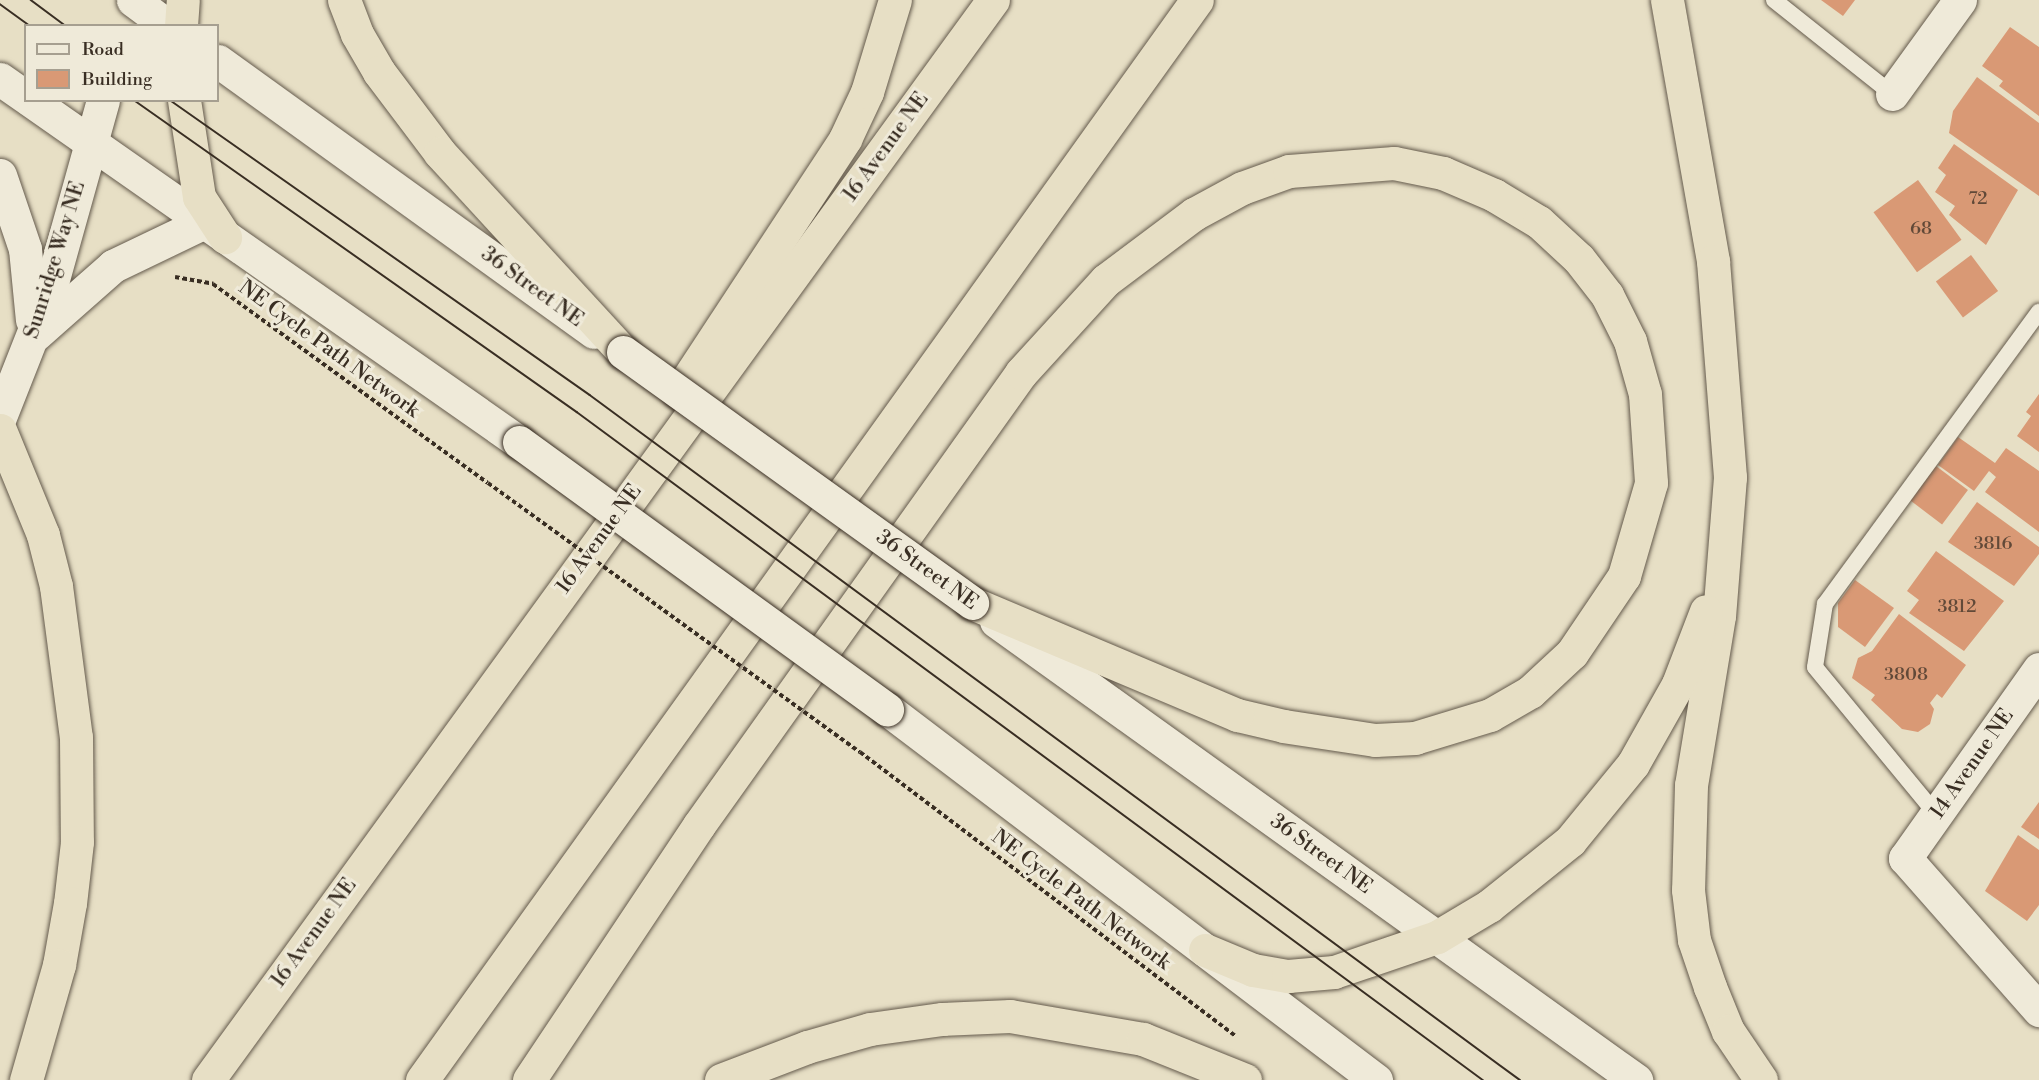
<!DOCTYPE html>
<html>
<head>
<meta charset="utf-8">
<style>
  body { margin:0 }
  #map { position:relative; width:2039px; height:1080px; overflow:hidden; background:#e7dfc5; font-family:"Libre Bodoni",serif }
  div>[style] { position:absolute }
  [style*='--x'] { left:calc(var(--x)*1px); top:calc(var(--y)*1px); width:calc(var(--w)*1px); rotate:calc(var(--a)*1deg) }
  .building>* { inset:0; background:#d99975; transform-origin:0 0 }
  .path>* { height:4px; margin-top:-2px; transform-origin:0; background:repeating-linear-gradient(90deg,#392e23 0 4.5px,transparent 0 7.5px) }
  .roads { filter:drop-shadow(0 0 2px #645a4c) drop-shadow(0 0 2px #645a4c) }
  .lane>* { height:16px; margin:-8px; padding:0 8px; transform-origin:8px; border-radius:8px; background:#efead9 }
  .street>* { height:33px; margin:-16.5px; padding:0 16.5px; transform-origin:16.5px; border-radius:16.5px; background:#efead9 }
  .secondary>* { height:33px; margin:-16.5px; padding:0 16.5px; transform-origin:16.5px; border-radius:16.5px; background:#efead9 }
  .highway>* { height:33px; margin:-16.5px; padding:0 16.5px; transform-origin:16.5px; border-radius:16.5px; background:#e7dfc5 }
  .tram>* { height:1.5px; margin:-0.75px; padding:0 0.75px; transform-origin:0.75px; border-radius:0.75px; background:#392e23 }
  .path-bridge>* { height:4px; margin-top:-2px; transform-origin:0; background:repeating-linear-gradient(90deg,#392e23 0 4.5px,transparent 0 7.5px) }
  .bridges { filter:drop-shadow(0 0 2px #392e23) drop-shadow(0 0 2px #392e23) }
  .secondary-bridge>* { height:33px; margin:-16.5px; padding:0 16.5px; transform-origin:16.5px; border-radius:16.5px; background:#efead9 }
  span { translate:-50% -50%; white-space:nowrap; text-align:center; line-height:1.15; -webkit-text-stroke:6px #efead9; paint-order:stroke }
  .number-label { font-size:18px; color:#614938 }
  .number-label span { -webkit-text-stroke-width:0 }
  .street-label { font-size:21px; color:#392e23 }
  .legend { position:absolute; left:24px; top:24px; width:195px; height:78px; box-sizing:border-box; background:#efead9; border:2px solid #a69f90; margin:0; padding:8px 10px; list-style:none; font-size:18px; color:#392e23 }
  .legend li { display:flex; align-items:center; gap:12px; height:30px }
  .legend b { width:30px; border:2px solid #a69f90 }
</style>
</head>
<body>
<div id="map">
  <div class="building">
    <i style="clip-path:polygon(1821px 0,1855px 0,1843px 16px)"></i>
    <i style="clip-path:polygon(2010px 27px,2039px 47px,2039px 116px,1999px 86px,2003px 81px,1982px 66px)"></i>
    <i style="clip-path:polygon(1977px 77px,2039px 123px,2039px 196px,1949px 133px,1953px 111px)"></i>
    <i style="clip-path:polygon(1954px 144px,2018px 190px,1986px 245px,1949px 215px,1955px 206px,1935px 192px,1946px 175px,1938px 168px)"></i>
    <i style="left:1918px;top:180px;width:74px;height:55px;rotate:54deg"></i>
    <i style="left:1971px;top:255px;width:45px;height:44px;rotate:53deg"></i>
    <i style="clip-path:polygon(2039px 394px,2039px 452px,2017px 436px,2031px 416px,2026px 412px)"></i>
    <i style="clip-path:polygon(1958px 437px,1995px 463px,2006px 448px,2039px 471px,2039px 532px,1985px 492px,1996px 477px,1989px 471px,1974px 491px,1938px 465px)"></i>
    <i style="left:1936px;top:466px;width:40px;height:43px;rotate:37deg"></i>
    <i style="clip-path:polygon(1977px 502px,2039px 547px,2039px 554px,2014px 586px,1948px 542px)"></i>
    <i style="clip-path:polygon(1936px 551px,2004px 601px,1964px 651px,1909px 613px,1919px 600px,1907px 591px)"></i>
    <i style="clip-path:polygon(1855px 580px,1894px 608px,1865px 647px,1838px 627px,1838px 603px)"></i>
    <i style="clip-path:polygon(1899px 614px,1966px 665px,1942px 698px,1937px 694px,1930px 703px,1934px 709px,1930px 724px,1918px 732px,1902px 729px,1871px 700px,1875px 695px,1852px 678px,1858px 658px,1872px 651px)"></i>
    <i style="clip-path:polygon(2039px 802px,2039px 839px,2021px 827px)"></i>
    <i style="clip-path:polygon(2018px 835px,2039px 850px,2039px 905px,2027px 921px,1985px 891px)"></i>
  </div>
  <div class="path">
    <i style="--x:175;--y:277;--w:39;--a:10"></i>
    <i style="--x:213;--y:284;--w:339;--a:35.9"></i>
    <i style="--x:860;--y:752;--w:470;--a:37.1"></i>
  </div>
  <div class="roads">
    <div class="lane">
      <i style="--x:1774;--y:0;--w:151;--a:38.5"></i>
      <i style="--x:1936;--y:814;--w:190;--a:-129.5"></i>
      <i style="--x:1815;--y:667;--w:64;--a:-81"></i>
      <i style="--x:1825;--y:604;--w:362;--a:-53.8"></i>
    </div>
    <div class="street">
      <i style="--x:1892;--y:94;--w:116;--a:-54.1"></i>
      <i style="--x:2039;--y:669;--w:232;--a:125.3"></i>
      <i style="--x:1905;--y:858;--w:203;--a:48.6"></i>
    </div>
    <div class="secondary">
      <i style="--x:133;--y:0;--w:44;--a:36.6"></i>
      <i style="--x:218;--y:61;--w:463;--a:35.8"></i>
      <i style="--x:0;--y:79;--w:32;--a:35"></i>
      <i style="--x:30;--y:100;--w:597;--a:34.97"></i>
      <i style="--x:0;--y:175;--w:78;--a:71.3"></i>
      <i style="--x:25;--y:249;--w:71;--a:84.4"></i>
      <i style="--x:36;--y:334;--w:103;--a:-41.4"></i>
      <i style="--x:113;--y:266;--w:102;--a:-25.6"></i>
      <i style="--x:0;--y:417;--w:136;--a:-68.5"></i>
      <i style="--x:50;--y:290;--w:197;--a:-74.4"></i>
      <i style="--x:996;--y:621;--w:788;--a:35.65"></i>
      <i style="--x:887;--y:709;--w:614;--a:37.19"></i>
    </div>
    <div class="highway">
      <i style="--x:344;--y:0;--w:36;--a:69"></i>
      <i style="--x:357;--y:34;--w:44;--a:59.9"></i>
      <i style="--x:379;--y:72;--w:101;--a:53"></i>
      <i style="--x:440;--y:153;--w:270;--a:47.4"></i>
      <i style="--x:1667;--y:0;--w:265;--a:80"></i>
      <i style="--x:1713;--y:261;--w:217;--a:85.5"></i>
      <i style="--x:1730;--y:477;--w:139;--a:94.5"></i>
      <i style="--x:1719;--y:616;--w:171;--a:99.4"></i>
      <i style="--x:1691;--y:785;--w:105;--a:91.6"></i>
      <i style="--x:1688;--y:890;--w:50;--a:83.2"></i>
      <i style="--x:1694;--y:940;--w:50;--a:71.2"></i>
      <i style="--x:1710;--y:987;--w:48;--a:67.8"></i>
      <i style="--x:1728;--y:1031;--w:59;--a:56"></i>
      <i style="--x:181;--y:26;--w:26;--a:-86"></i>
      <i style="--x:184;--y:100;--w:98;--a:81.2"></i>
      <i style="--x:199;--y:197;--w:48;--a:57"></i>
      <i style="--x:679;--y:392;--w:303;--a:-56.7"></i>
      <i style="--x:845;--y:139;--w:52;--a:-64.9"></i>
      <i style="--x:867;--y:92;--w:96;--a:-73.1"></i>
      <i style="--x:0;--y:430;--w:113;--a:67.7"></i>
      <i style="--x:43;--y:535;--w:53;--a:75.7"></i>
      <i style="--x:56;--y:586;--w:152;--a:82.5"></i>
      <i style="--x:76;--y:737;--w:105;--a:89.5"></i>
      <i style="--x:77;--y:842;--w:61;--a:96.5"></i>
      <i style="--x:70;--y:903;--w:63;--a:100.1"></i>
      <i style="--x:59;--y:965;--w:120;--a:106"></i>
      <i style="--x:1205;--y:950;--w:52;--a:22.6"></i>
      <i style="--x:1253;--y:970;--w:36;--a:10"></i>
      <i style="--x:1288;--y:976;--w:46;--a:-5"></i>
      <i style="--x:1334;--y:972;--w:109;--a:-18.8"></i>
      <i style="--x:1437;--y:937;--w:61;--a:-30.8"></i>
      <i style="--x:1489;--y:906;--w:104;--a:-38.7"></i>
      <i style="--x:1570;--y:841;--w:99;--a:-50.7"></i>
      <i style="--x:1633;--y:764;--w:92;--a:-60.6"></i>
      <i style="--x:1678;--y:684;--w:78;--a:-69"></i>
      <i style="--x:208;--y:1080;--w:1335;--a:-53.99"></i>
      <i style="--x:422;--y:1080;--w:1329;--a:-54.34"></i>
      <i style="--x:529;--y:1080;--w:306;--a:-56.3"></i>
      <i style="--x:699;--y:825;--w:555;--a:-54.53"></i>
      <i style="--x:1021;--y:373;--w:126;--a:-47.6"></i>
      <i style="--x:1106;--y:280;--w:110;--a:-36.9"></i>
      <i style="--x:1194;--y:214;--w:55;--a:-28.4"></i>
      <i style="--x:1242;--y:188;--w:50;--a:-19.9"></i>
      <i style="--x:1289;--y:171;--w:105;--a:-4.4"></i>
      <i style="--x:1394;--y:163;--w:50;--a:11.5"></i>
      <i style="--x:1443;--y:173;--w:56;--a:23.3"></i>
      <i style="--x:1494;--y:195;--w:52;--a:31"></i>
      <i style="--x:1539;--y:222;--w:54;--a:42.8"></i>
      <i style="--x:1579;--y:259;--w:46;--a:52.1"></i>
      <i style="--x:1607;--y:295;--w:51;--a:63.4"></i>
      <i style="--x:1630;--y:341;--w:55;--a:74.2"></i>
      <i style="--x:1645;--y:394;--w:89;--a:86.1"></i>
      <i style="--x:1651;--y:483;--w:97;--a:106.2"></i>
      <i style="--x:1624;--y:576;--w:93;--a:124"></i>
      <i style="--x:1572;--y:653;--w:57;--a:137.1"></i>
      <i style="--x:1530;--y:692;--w:46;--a:150.1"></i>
      <i style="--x:1490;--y:715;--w:78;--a:163"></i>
      <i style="--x:1415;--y:738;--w:40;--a:177.1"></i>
      <i style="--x:1375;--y:740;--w:92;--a:-171.3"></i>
      <i style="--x:1284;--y:726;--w:48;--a:-166.8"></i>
      <i style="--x:1237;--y:715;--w:288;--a:-157.1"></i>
      <i style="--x:721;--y:1080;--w:92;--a:-21"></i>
      <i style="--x:807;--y:1047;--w:66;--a:-15.9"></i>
      <i style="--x:870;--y:1029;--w:73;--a:-7.9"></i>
      <i style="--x:942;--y:1019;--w:68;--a:-2.5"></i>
      <i style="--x:1010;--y:1016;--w:135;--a:9.8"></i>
      <i style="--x:1143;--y:1039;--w:110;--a:21.9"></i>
    </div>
  </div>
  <div class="tram">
    <i style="--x:31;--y:0;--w:44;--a:36.6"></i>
    <i style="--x:0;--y:4;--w:37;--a:36"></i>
    <i style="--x:134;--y:100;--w:542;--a:35.16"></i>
    <i style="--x:577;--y:412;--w:1126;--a:36.4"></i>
    <i style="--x:170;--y:100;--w:513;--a:35.08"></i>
    <i style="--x:590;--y:395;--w:1155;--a:36.37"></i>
  </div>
  <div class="path-bridge">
    <i style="--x:488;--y:483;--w:459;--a:35.9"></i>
  </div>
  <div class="bridges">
    <div class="secondary-bridge">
      <i style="--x:623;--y:352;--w:430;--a:35.7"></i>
      <i style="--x:519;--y:442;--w:455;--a:36"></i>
    </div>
  </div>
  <div class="number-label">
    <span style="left:1978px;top:199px">72</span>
    <span style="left:1921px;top:229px">68</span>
    <span style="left:1993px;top:544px">3816</span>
    <span style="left:1957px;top:607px">3812</span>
    <span style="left:1906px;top:675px">3808</span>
  </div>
  <div class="street-label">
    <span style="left:886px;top:147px;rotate:-54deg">16 Avenue NE</span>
    <span style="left:55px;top:260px;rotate:-73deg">Sunridge Way NE</span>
    <span style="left:532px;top:287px;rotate:36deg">36 Street NE</span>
    <span style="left:329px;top:349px;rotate:36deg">NE Cycle Path Network</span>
    <span style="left:599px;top:539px;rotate:-54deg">16 Avenue NE</span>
    <span style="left:927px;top:570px;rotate:36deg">36 Street NE</span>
    <span style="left:1972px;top:764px;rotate:-55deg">14 Avenue NE</span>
    <span style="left:1321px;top:854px;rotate:36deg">36 Street NE</span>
    <span style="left:1081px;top:900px;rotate:37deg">NE Cycle Path Network</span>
    <span style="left:314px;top:933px;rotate:-54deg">16 Avenue NE</span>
  </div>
  <ul class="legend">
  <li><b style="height:8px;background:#efead9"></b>Road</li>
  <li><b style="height:16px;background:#d99975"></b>Building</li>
  </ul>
</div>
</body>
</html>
